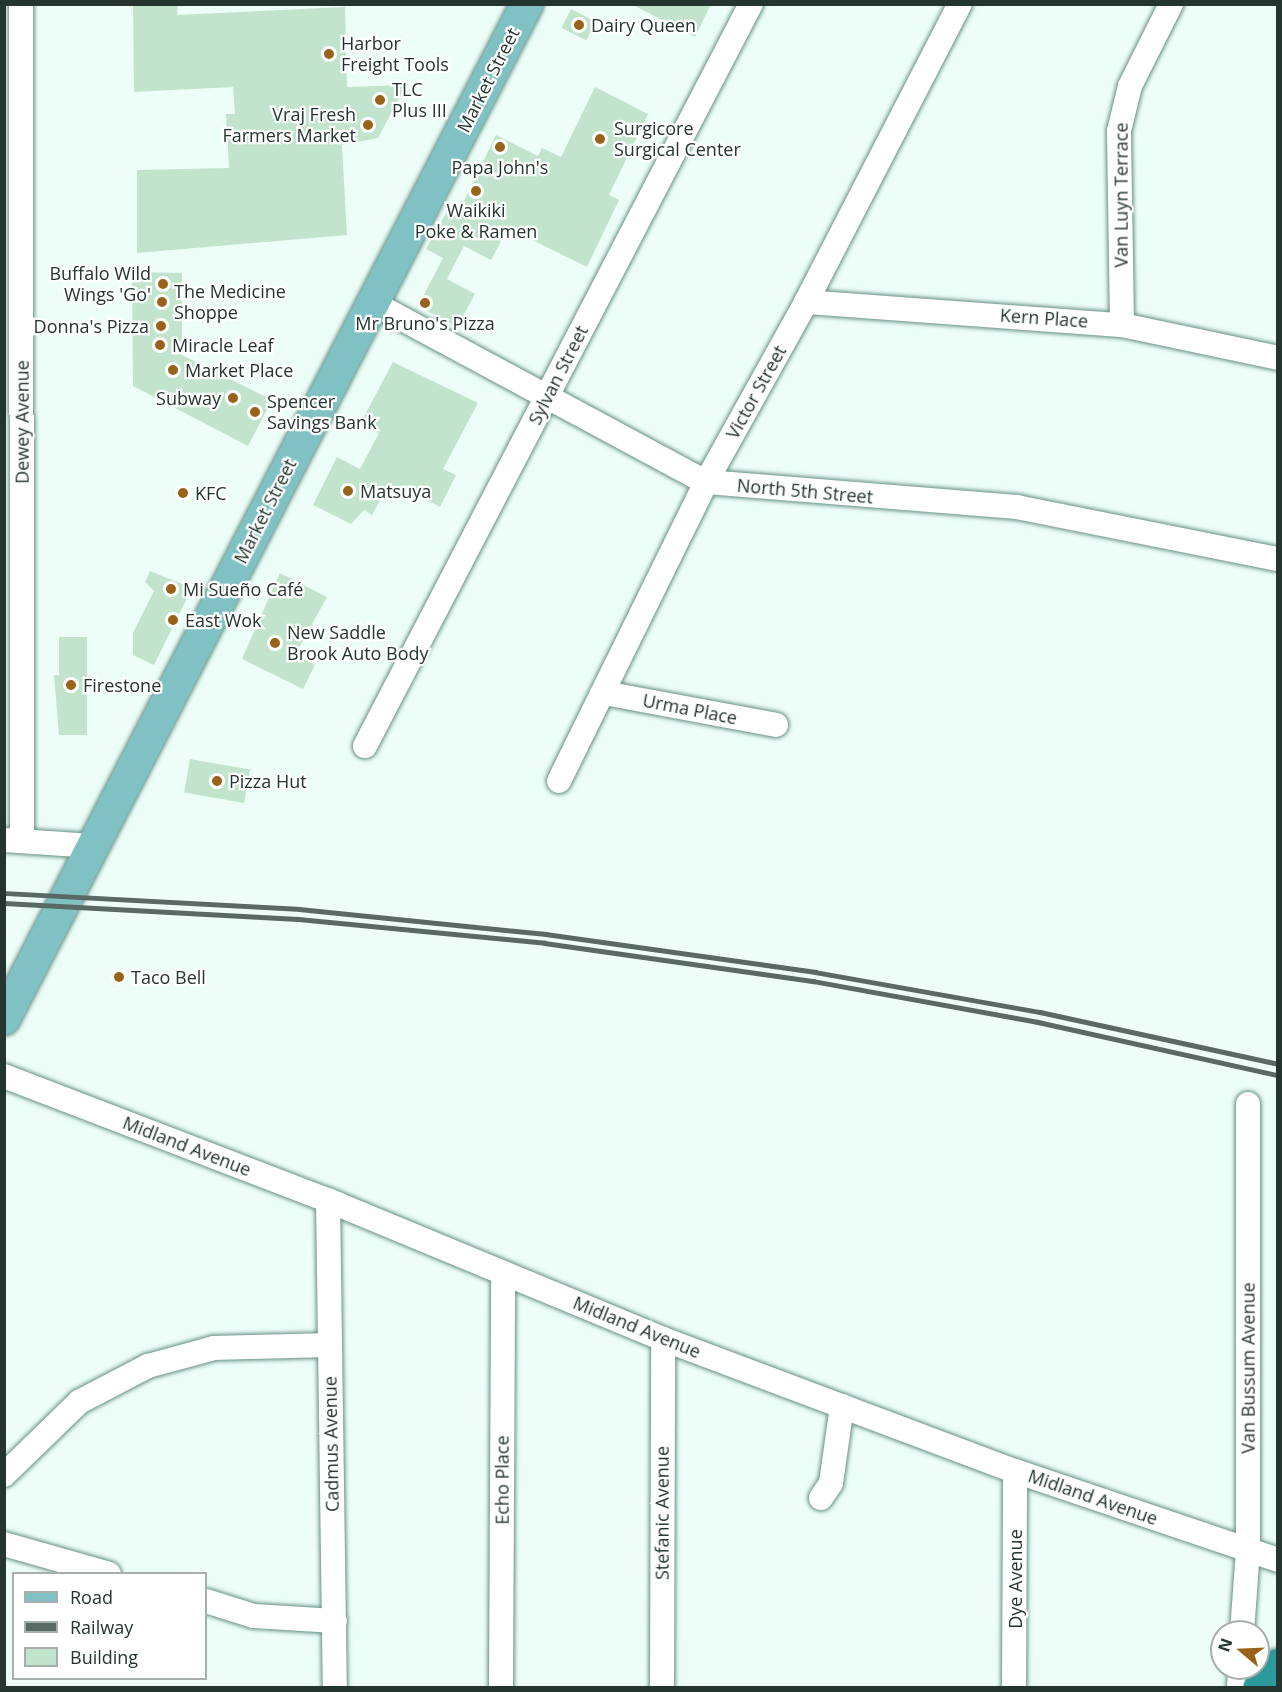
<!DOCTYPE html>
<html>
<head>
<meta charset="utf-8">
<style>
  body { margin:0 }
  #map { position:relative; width:1282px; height:1692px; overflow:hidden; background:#edfef9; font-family:"Open Sans",sans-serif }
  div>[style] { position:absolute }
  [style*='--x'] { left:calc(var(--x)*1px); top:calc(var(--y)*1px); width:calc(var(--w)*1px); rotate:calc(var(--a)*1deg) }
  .building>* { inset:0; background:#c2e4cd; transform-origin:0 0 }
  .roads { filter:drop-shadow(0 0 2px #679085) drop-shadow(0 0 2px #679085) }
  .minor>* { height:24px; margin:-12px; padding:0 12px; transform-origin:12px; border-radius:12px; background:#fff }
  .major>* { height:32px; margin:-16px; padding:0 16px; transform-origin:16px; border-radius:16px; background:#80c2c4 }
  .highway>* { height:33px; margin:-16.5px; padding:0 16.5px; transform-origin:16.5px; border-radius:16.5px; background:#2b999d }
  .rail>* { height:4.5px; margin:-2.25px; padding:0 2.25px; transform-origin:2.25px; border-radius:2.25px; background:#596a65 }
  .dots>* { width:16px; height:16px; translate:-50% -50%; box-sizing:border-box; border:3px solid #fff; border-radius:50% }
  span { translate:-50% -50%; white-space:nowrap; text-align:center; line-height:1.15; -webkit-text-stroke:4.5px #fff; paint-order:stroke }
  .poi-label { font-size:18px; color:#243530 }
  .left { translate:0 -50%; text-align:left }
  .right { translate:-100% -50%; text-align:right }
  .street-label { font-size:18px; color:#243530 }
  .frame { position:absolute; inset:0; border:6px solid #243530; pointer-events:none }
  .legend { position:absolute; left:12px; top:1572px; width:195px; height:108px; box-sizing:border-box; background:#fff; border:2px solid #a7aeac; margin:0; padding:8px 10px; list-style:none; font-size:18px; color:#243530 }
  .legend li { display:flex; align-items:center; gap:12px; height:30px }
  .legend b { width:30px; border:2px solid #a7aeac }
  .north { position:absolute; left:1210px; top:1620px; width:60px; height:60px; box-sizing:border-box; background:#fff; border:2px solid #a7aeac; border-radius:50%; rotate:289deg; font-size:16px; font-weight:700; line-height:24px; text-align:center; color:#243530 }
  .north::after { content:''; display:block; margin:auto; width:21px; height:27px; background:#986319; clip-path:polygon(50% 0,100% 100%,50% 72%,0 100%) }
</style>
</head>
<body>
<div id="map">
  <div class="building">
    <i style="clip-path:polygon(133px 4px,178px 4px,177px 15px,345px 7px,347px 87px,406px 85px,378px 138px,342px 145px,347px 235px,137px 253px,137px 170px,229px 168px,226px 114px,235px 114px,233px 87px,134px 92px)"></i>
    <i style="clip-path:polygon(631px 4px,711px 4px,695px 37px)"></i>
    <i style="left:571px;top:9px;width:28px;height:21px;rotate:27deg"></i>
    <i style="clip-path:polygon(595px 87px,648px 114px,609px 195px,619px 200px,587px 267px,508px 228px,491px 260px,464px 246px,447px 279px,475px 294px,457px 327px,418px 306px,443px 258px,426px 249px,450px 206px,459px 211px,496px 135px,538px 156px,542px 148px,561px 157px)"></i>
    <i style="clip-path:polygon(132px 272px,182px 273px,182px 355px,272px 400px,248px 446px,133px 386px)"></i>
    <i style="clip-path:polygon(393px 362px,478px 403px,443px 469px,456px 475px,440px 507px,401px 487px,395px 499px,384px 493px,372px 515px,364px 510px,351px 524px,313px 505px,337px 457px,360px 469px,379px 433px,360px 424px)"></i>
    <i style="clip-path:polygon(150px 571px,192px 588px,154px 665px,133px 655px,133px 633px,154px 591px,145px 582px)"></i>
    <i style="clip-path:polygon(280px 573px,327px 597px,295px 655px,315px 665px,303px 689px,242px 659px)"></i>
    <i style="clip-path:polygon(59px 637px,87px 637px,87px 735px,59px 735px,54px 675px,59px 675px)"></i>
    <i style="left:190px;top:759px;width:61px;height:34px;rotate:10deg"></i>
  </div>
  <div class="roads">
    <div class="minor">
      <i style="--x:21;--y:4;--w:836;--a:89.93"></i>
      <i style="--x:806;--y:302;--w:317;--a:4.2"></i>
      <i style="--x:1122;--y:325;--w:159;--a:11.9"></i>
      <i style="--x:373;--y:303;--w:378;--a:28.3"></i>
      <i style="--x:706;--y:482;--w:312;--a:4.6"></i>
      <i style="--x:1017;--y:507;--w:266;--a:11.3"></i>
      <i style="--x:1122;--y:325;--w:194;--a:-90.9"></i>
      <i style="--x:1119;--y:131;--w:46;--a:-76.3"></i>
      <i style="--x:1130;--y:86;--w:92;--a:-63.4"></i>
      <i style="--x:604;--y:693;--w:175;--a:10.5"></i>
      <i style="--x:365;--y:746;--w:836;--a:-62.52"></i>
      <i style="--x:559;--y:781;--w:333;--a:-63.8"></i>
      <i style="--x:706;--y:482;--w:206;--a:-60.9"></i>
      <i style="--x:806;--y:302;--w:335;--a:-62.7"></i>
      <i style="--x:4;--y:840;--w:89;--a:3.9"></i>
      <i style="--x:4;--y:1076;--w:357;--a:21"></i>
      <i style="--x:337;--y:1204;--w:353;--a:22.5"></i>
      <i style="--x:663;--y:1339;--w:376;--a:20.6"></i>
      <i style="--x:1015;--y:1471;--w:278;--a:18.7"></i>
      <i style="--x:328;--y:1200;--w:488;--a:89.2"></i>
      <i style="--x:4;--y:1475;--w:105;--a:-44.2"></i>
      <i style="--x:79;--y:1402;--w:78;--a:-27.6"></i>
      <i style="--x:148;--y:1366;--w:68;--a:-15.3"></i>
      <i style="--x:214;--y:1348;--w:114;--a:-1.5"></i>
      <i style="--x:821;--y:1498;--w:18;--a:-56"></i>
      <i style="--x:831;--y:1483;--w:78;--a:-81.9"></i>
      <i style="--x:4;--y:1544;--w:109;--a:15.9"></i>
      <i style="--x:206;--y:1601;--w:50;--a:17.4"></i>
      <i style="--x:254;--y:1616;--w:81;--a:3.5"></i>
      <i style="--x:1242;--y:1632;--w:82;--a:-85.8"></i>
      <i style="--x:1248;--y:1550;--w:446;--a:-90"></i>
      <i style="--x:501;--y:1688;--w:415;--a:-89.7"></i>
      <i style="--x:662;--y:1688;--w:349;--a:-89.8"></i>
      <i style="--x:1014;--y:1688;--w:217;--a:-89.7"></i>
      <i style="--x:1239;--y:1688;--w:20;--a:-87"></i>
    </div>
    <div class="major">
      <i style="--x:4;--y:1019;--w:1142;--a:-62.74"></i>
    </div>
    <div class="highway">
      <i style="--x:1259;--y:1688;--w:30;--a:-50"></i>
    </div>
  </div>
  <div class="rail">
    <i style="--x:4;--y:893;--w:295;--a:3.1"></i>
    <i style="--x:299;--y:909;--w:248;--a:5.8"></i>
    <i style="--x:546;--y:934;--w:272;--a:8"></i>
    <i style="--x:815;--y:972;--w:229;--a:10.1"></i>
    <i style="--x:1040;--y:1012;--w:244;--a:12.3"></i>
    <i style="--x:4;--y:903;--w:294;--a:3.1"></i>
    <i style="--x:298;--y:919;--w:248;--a:5.5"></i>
    <i style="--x:545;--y:943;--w:271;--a:8.1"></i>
    <i style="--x:813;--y:981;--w:229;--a:10.3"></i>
    <i style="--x:1038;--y:1022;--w:246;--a:12.5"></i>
  </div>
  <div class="dots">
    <i style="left:579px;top:25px;background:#986319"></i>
    <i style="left:329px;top:54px;background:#986319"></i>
    <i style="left:380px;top:100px;background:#986319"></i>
    <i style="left:368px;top:125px;background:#986319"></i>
    <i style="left:600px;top:139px;background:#986319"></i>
    <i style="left:500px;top:147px;background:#986319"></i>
    <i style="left:476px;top:191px;background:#986319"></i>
    <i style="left:163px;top:284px;background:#986319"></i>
    <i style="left:162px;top:302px;background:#986319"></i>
    <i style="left:425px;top:303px;background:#986319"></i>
    <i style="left:161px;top:326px;background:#986319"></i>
    <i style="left:160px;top:345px;background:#986319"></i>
    <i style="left:173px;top:370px;background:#986319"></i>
    <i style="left:233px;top:398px;background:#986319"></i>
    <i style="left:255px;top:412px;background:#986319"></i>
    <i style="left:348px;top:491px;background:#986319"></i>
    <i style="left:183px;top:493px;background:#986319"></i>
    <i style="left:171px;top:589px;background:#986319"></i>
    <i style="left:173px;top:620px;background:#986319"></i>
    <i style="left:275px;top:643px;background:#986319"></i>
    <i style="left:71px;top:685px;background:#986319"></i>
    <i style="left:217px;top:781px;background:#986319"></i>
    <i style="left:119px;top:977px;background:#986319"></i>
  </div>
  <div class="poi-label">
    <span class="left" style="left:591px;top:25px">Dairy Queen</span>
    <span class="left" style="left:341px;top:54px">Harbor<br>Freight Tools</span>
    <span class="left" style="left:392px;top:100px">TLC<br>Plus III</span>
    <span class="right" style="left:356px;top:125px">Vraj Fresh<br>Farmers Market</span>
    <span class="left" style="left:614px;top:139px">Surgicore<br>Surgical Center</span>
    <span style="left:500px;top:167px">Papa John's</span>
    <span style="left:476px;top:221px">Waikiki<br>Poke &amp; Ramen</span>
    <span class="right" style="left:151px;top:284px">Buffalo Wild<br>Wings 'Go'</span>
    <span class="left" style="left:174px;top:302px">The Medicine<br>Shoppe</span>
    <span style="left:425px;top:323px">Mr Bruno's Pizza</span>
    <span class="right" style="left:149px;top:326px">Donna's Pizza</span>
    <span class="left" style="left:172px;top:345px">Miracle Leaf</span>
    <span class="left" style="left:185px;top:370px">Market Place</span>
    <span class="right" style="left:221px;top:398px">Subway</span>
    <span class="left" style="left:267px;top:412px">Spencer<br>Savings Bank</span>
    <span class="left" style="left:360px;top:491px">Matsuya</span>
    <span class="left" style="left:195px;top:493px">KFC</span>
    <span class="left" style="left:183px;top:589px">Mi Sueño Café</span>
    <span class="left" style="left:185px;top:620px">East Wok</span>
    <span class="left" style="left:287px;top:643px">New Saddle<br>Brook Auto Body</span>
    <span class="left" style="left:83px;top:685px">Firestone</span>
    <span class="left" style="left:229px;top:781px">Pizza Hut</span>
    <span class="left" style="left:131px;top:977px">Taco Bell</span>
  </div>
  <div class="street-label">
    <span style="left:488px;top:80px;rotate:-63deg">Market Street</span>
    <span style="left:1121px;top:195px;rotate:-90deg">Van Luyn Terrace</span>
    <span style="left:1044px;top:318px;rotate:4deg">Kern Place</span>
    <span style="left:558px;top:375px;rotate:-63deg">Sylvan Street</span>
    <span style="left:756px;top:392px;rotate:-61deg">Victor Street</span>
    <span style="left:22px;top:422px;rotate:-90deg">Dewey Avenue</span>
    <span style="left:805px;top:491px;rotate:5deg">North 5th Street</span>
    <span style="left:265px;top:511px;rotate:-63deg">Market Street</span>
    <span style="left:690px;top:709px;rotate:11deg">Urma Place</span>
    <span style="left:187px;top:1146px;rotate:21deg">Midland Avenue</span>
    <span style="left:637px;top:1327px;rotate:22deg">Midland Avenue</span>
    <span style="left:1248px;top:1368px;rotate:-90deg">Van Bussum Avenue</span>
    <span style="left:331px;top:1444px;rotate:-91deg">Cadmus Avenue</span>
    <span style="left:502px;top:1480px;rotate:-90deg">Echo Place</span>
    <span style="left:1093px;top:1497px;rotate:19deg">Midland Avenue</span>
    <span style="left:662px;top:1513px;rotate:-90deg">Stefanic Avenue</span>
    <span style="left:1015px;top:1579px;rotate:-90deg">Dye Avenue</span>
  </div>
  <div class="frame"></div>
  <ul class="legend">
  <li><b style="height:8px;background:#80c2c4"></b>Road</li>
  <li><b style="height:8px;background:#596a65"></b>Railway</li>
  <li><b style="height:16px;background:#c2e4cd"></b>Building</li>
  </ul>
  <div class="north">N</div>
</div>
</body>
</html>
